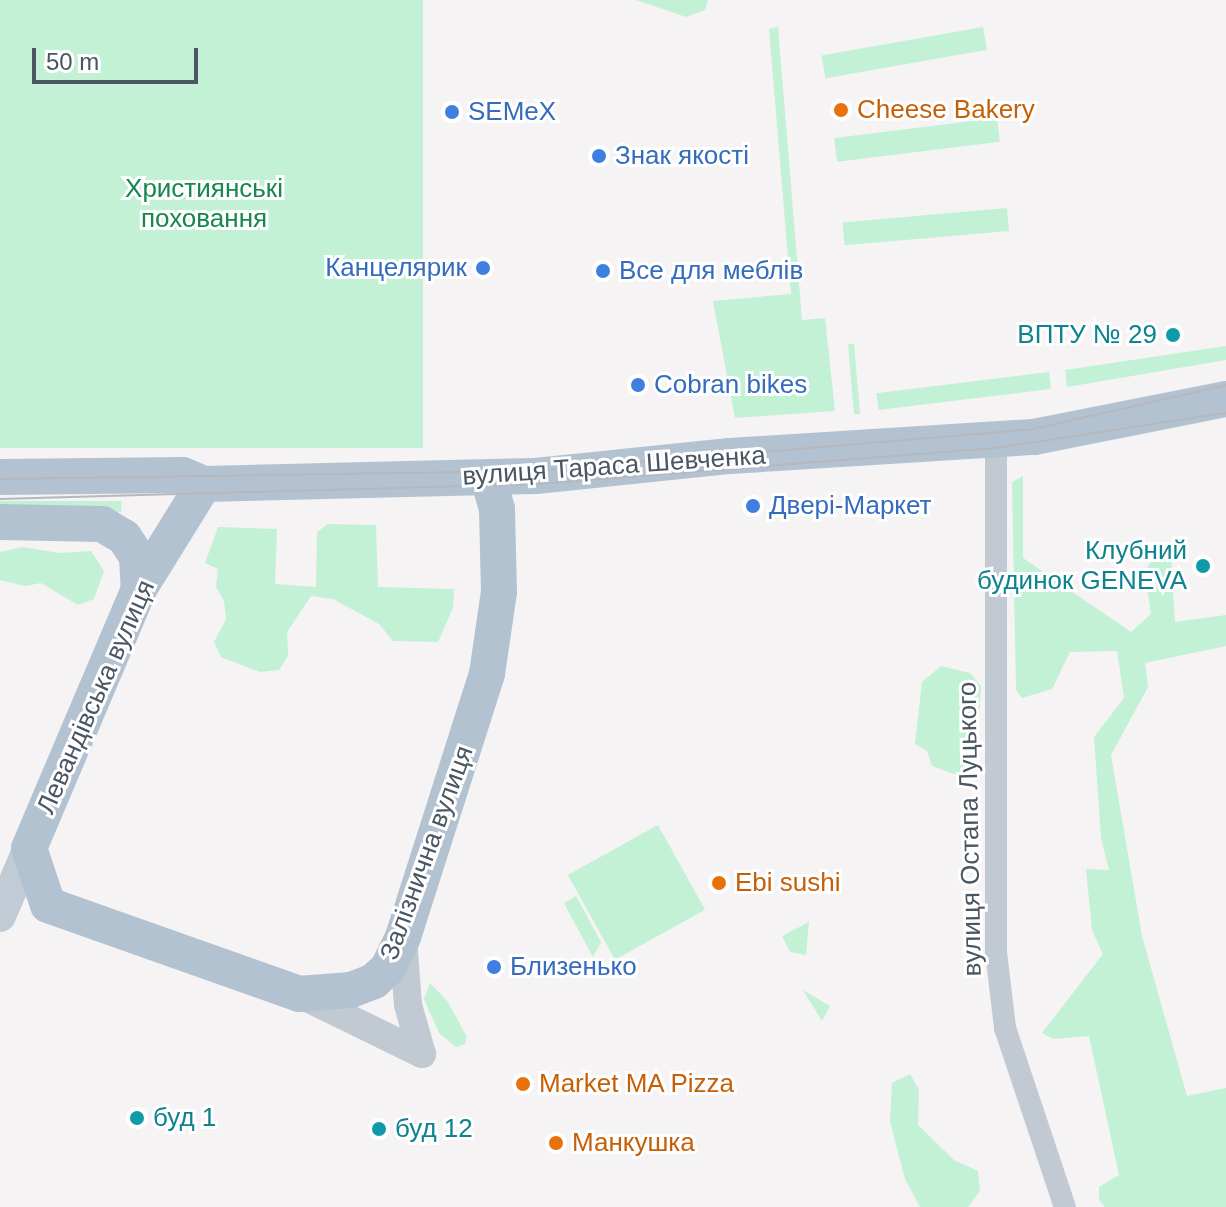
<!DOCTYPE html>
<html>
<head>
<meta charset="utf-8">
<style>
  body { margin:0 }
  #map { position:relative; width:1226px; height:1207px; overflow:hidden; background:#f5f3f3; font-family:Arial,sans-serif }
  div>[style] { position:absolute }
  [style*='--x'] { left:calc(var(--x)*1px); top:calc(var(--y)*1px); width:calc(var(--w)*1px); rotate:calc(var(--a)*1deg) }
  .green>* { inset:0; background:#c3f1d5; transform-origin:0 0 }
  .minor>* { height:22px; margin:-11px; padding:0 11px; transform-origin:11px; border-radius:11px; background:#c1cad2 }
  .tertiary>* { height:28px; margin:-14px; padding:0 14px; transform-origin:14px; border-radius:14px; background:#c1cad2 }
  .secondary>* { height:32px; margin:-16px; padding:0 16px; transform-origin:16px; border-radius:16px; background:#c1cbd6 }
  .primary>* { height:36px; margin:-18px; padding:0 18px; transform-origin:18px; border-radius:18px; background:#b3c2d1 }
  .tram>* { height:2px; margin:-1px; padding:0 1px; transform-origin:1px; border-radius:1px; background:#b5b8bd }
  .dots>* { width:22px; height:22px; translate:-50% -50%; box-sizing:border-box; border:4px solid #fff; border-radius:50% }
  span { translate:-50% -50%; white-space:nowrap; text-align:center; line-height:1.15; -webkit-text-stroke:6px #fff; paint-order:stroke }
  .food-label { font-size:26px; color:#c56008 }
  .left { translate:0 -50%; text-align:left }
  .shop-label { font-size:26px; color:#366cbe }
  .right { translate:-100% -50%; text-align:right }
  .park-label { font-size:26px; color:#17864f }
  .culture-label { font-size:26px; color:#0d838f }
  .street-label { font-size:26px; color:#4a5661 }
  .scale { position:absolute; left:32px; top:48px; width:166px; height:36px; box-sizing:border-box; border:4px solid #4a5661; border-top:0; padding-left:10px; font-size:24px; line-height:28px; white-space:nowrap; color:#4a5661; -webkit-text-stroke:6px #fff; paint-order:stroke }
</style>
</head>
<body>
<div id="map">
  <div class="green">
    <i style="left:0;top:0;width:423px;height:448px"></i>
    <i style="clip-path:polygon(636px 0,708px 0,705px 10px,686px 17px)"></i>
    <i style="clip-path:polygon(778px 27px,802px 320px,825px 318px,835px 411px,735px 418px,713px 301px,791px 294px,769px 29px)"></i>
    <i style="left:983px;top:27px;width:23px;height:164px;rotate:80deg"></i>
    <i style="left:997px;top:118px;width:24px;height:164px;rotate:83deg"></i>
    <i style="left:1007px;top:208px;width:23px;height:165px;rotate:85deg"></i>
    <i style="left:854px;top:344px;width:70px;height:6px;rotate:85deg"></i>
    <i style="clip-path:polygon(1226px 346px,1226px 360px,1067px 387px,1065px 370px)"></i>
    <i style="left:1049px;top:372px;width:17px;height:174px;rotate:83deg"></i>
    <i style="clip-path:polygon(1023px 476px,1023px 558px,1131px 632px,1151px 614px,1145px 572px,1151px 561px,1171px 557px,1175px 622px,1226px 615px,1226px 646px,1145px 663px,1148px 687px,1111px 755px,1142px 936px,1187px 1096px,1226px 1088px,1226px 1207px,1105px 1207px,1099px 1200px,1099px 1187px,1119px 1175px,1089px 1036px,1053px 1039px,1042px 1033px,1103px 954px,1092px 930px,1086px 869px,1109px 870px,1101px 838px,1094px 737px,1124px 698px,1117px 651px,1070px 652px,1052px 689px,1022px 698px,1016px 690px,1012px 482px)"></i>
    <i style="clip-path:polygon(0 501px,122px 501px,121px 512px,0 510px)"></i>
    <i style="clip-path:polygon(328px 524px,376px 525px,378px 587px,454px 589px,453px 608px,438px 642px,393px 641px,379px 624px,333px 599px,311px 596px,287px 632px,288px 656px,279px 670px,260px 672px,221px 657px,214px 642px,226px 619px,224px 601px,216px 587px,218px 569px,205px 563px,218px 527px,277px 529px,275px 584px,316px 587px,317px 532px)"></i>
    <i style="clip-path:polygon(23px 547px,60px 553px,91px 551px,104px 571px,94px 599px,78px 605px,41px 583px,25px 586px,0 580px,0 552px)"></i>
    <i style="clip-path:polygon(941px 666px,970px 673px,981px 686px,976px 768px,957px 775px,932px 766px,927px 751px,915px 744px,922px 682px)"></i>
    <i style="left:658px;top:825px;width:97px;height:103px;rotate:61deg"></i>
    <i style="clip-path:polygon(576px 896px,601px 942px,593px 957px,564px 903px)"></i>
    <i style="clip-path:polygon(809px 922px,806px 955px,790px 952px,782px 936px)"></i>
    <i style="clip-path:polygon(430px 983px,448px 1002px,467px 1037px,465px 1044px,456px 1047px,439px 1033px,424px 999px)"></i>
    <i style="clip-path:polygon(803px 990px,830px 1006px,822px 1021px)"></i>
    <i style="clip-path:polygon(910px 1074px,919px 1090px,918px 1125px,954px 1160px,978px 1171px,980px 1191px,968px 1207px,920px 1207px,905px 1179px,890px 1122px,892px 1083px)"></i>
  </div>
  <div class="minor">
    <i style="--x:996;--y:440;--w:512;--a:90"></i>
    <i style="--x:996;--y:952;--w:77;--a:83.2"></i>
    <i style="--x:1005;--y:1028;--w:189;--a:71.5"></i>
  </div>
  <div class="tertiary">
    <i style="--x:403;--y:937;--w:68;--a:85.8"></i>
    <i style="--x:408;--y:1005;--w:51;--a:74.1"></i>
    <i style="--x:299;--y:994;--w:137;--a:26"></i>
  </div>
  <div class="secondary">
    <i style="--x:0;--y:916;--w:74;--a:-66.9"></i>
  </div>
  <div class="primary">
    <i style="--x:0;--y:477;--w:183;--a:-0.6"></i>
    <i style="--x:183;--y:475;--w:23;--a:23"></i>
    <i style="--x:204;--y:484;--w:332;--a:-1.4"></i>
    <i style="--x:536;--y:476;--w:195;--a:-5.9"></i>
    <i style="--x:730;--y:456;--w:305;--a:-3.6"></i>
    <i style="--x:1034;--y:437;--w:196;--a:-11.2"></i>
    <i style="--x:204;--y:484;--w:123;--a:121.8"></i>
    <i style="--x:139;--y:589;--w:281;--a:113"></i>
    <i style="--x:29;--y:848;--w:60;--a:71.6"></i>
    <i style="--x:48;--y:905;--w:266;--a:19.5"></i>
    <i style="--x:299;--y:994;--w:52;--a:-4.4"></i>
    <i style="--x:351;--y:990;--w:25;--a:-21"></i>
    <i style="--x:374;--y:981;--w:19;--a:-43"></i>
    <i style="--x:388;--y:968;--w:34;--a:-64"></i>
    <i style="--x:403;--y:937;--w:276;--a:-72.3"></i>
    <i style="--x:487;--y:674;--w:83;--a:-81.7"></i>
    <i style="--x:499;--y:592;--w:83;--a:-91.4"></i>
    <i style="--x:497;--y:509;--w:33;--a:-106"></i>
    <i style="--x:0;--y:522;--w:102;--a:1.1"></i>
    <i style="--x:102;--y:524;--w:26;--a:31"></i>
    <i style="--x:124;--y:537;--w:23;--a:56"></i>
    <i style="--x:137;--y:556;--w:33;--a:87"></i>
  </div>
  <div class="tram">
    <i style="--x:0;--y:479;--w:535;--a:-0.86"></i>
    <i style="--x:535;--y:471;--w:500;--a:-4.8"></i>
    <i style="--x:1033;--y:429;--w:198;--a:-12.8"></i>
    <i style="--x:0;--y:499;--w:537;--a:-1.6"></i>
    <i style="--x:537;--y:484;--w:460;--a:-4.5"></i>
    <i style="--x:996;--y:448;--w:233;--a:-8.7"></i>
  </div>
  <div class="dots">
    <i style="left:841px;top:110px;background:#e8710a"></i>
    <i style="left:452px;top:112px;background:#3f7fe0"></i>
    <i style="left:599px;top:156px;background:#3f7fe0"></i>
    <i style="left:483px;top:268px;background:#3f7fe0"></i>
    <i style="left:603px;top:271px;background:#3f7fe0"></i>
    <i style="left:1173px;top:335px;background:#0f9aa8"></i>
    <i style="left:638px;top:385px;background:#3f7fe0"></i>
    <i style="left:753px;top:506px;background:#3f7fe0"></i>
    <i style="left:1203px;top:566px;background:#0f9aa8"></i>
    <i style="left:719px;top:883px;background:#e8710a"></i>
    <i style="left:494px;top:967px;background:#3f7fe0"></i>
    <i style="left:523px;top:1084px;background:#e8710a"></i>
    <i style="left:137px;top:1118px;background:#0f9aa8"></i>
    <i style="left:379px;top:1129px;background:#0f9aa8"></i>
    <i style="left:556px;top:1143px;background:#e8710a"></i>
  </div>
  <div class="food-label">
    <span class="left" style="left:857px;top:110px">Cheese Bakery</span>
    <span class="left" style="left:735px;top:883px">Ebi sushi</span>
    <span class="left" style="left:539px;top:1084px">Market MA Pizza</span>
    <span class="left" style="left:572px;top:1143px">Манкушка</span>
  </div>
  <div class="shop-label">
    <span class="left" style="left:468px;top:112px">SEMeX</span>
    <span class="left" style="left:615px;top:156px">Знак якості</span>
    <span class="right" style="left:467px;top:268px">Канцелярик</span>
    <span class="left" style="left:619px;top:271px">Все для меблів</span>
    <span class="left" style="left:654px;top:385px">Cobran bikes</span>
    <span class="left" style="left:769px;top:506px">Двері-Маркет</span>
    <span class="left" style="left:510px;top:967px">Близенько</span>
  </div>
  <div class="park-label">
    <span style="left:204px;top:204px">Християнські<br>поховання</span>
  </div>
  <div class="culture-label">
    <span class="right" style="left:1157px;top:335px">ВПТУ № 29</span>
    <span class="right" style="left:1187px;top:566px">Клубний<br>будинок GENEVA</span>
    <span class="left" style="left:153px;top:1118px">буд 1</span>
    <span class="left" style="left:395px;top:1129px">буд 12</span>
  </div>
  <div class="street-label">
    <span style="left:614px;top:466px;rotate:-4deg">вулиця Тараса Шевченка</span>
    <span style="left:96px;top:697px;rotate:-66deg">Левандівська вулиця</span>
    <span style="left:970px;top:829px;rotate:-91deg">вулиця Остапа Луцького</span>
    <span style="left:427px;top:853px;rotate:-70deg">Залізнична вулиця</span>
  </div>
  <div class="scale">50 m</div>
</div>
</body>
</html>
